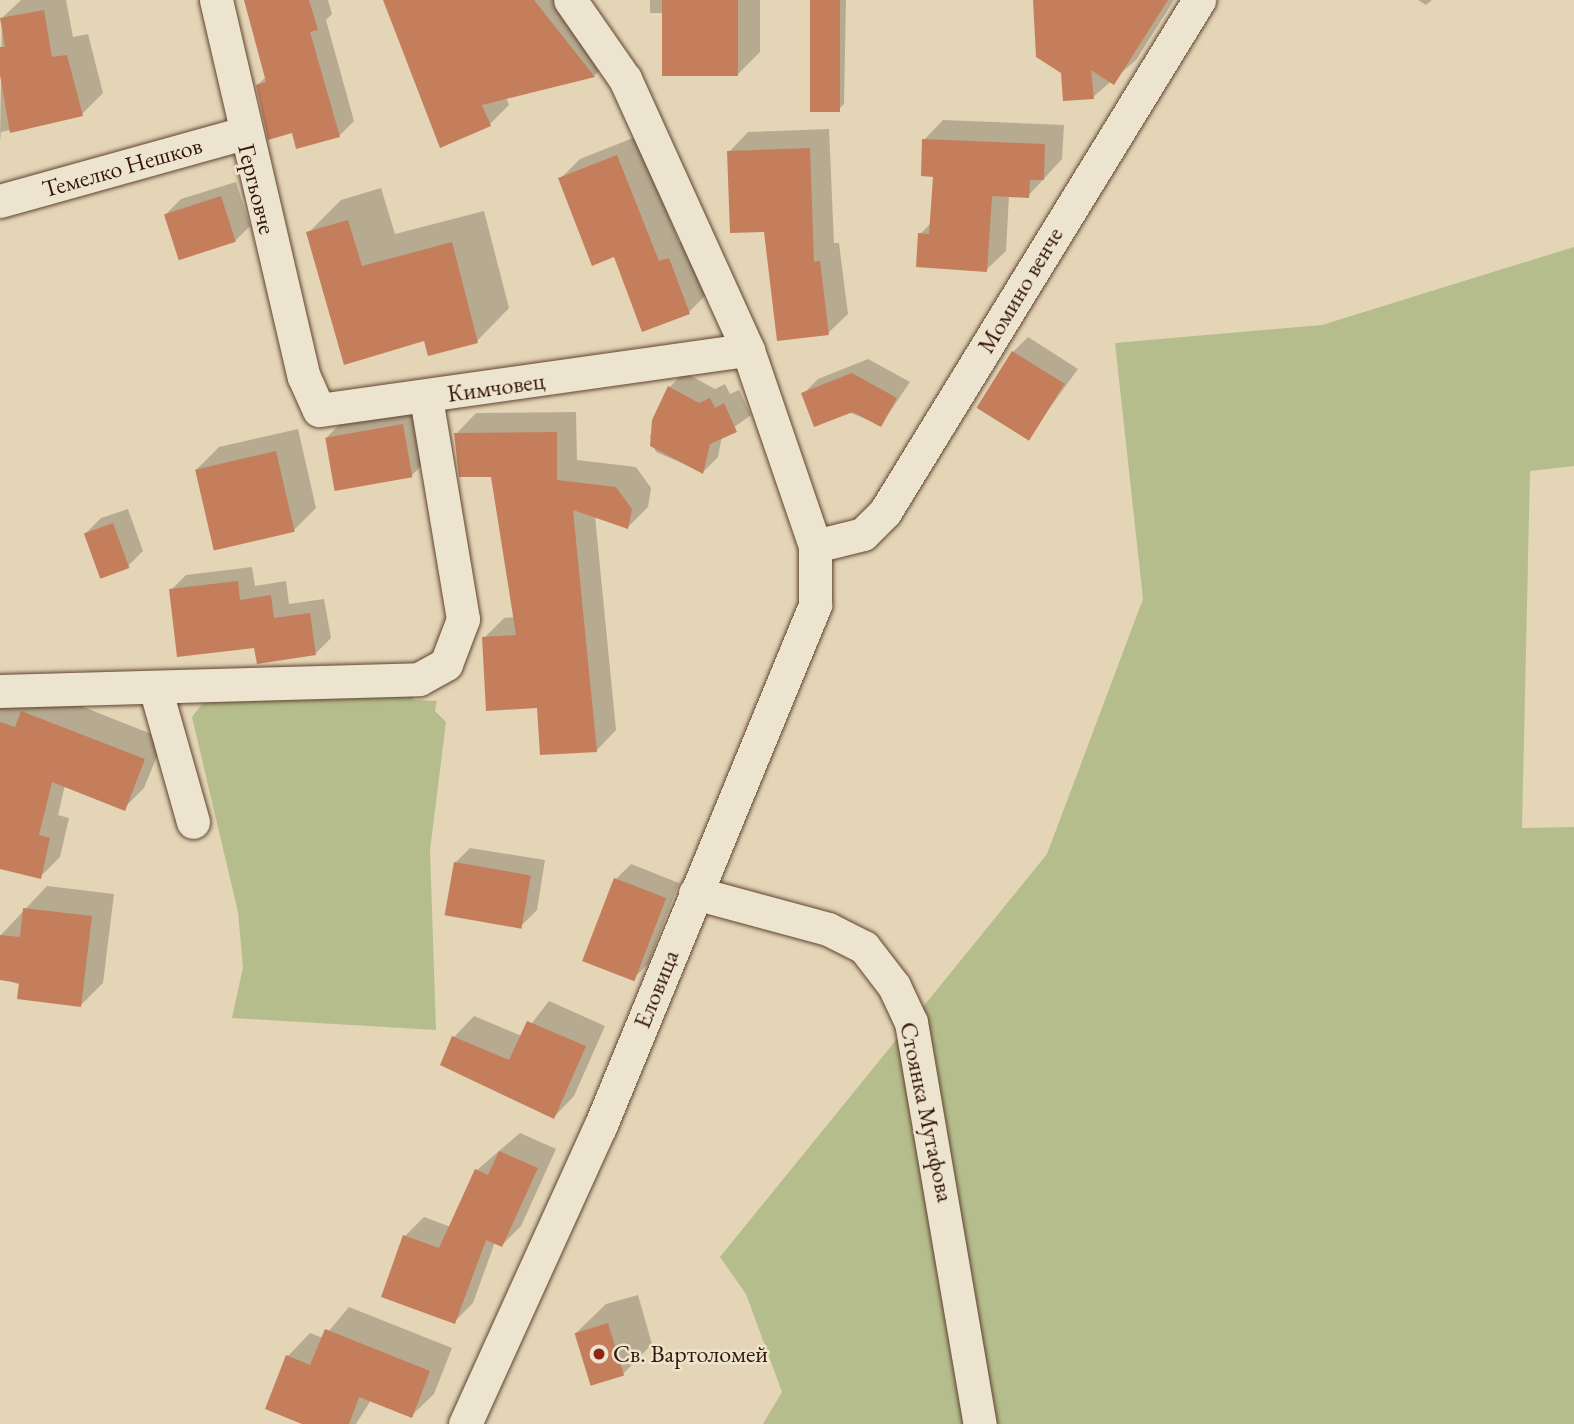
<!DOCTYPE html>
<html>
<head>
<meta charset="utf-8">
<style>
  body { margin:0 }
  #map { position:relative; width:1574px; height:1424px; overflow:hidden; background:#e4d5b6; font-family:"EB Garamond",serif }
  div>[style] { position:absolute }
  [style*='--x'] { left:calc(var(--x)*1px); top:calc(var(--y)*1px); width:calc(var(--w)*1px); rotate:calc(var(--a)*1deg) }
  .green>* { inset:0; background:#b6bd8d }
  .shadow>* { inset:0; background:#0003 }
  .building>* { inset:0; background:#c57e5c; transform-origin:0 0 }
  .roads { filter:drop-shadow(0 0 2px #604430) drop-shadow(0 0 2px #604430) }
  .minor>* { height:33px; margin:-16.5px; padding:0 16.5px; transform-origin:16.5px; border-radius:16.5px; background:#ede4d0 }
  .dots>* { width:19px; height:19px; translate:-50% -50%; box-sizing:border-box; border:4px solid #ede4d0; border-radius:50% }
  span { translate:-50% -50%; white-space:nowrap; text-align:center; line-height:1.15; -webkit-text-stroke:5px #ede4d0; paint-order:stroke }
  .street-label { font-size:24px; color:#341404 }
  .poi-label { font-size:24px; color:#341404 }
  .left { translate:0 -50%; text-align:left }
</style>
</head>
<body>
<div id="map">
  <div class="green">
    <i style="clip-path:polygon(1574px 247px,1574px 466px,1530px 471px,1522px 828px,1574px 827px,1574px 1424px,763px 1424px,782px 1392px,746px 1294px,720px 1257px,1047px 854px,1143px 599px,1115px 343px,1322px 325px)"></i>
    <i style="clip-path:polygon(413px 693px,413px 700px,437px 701px,435px 711px,446px 722px,430px 850px,436px 1030px,232px 1018px,243px 967px,238px 912px,192px 717px,205px 700px)"></i>
  </div>
  <div class="shadow">
    <i style="clip-path:polygon(21px 0,66px 0,73px 37px,88px 34px,103px 93px,82px 114px,1px 132px,0 142px,2px 18px)"></i>
    <i style="clip-path:polygon(246px 0,328px 0,332px 14px,326px 20px,354px 121px,339px 136px,293px 131px,257px 85px,267px 76px)"></i>
    <i style="clip-path:polygon(389px 0,568px 0,613px 57px,594px 76px,506px 97px,509px 105px,490px 124px)"></i>
    <i style="clip-path:polygon(650px 0,760px 0,760px 52px,738px 74px,664px 13px,650px 13px)"></i>
    <i style="clip-path:polygon(812px 0,846px 0,844px 104px,837px 111px)"></i>
    <i style="clip-path:polygon(1035px 0,1174px 0,1136px 60px,1093px 97px,1063px 72px)"></i>
    <i style="clip-path:polygon(1418px 0,1432px 0,1426px 5px)"></i>
    <i style="clip-path:polygon(943px 120px,1064px 125px,1062px 159px,1028px 196px,1009px 195px,1006px 251px,986px 270px,920px 234px,931px 223px,935px 175px,924px 140px)"></i>
    <i style="clip-path:polygon(829px 129px,834px 243px,839px 243px,848px 314px,828px 333px,765px 230px,729px 152px,748px 132px)"></i>
    <i style="clip-path:polygon(638px 136px,679px 242px,689px 239px,709px 292px,689px 312px,615px 255px,560px 179px,580px 159px)"></i>
    <i style="clip-path:polygon(236px 182px,250px 226px,235px 241px,166px 214px,181px 199px)"></i>
    <i style="clip-path:polygon(381px 188px,395px 234px,484px 211px,509px 308px,477px 341px,425px 339px,308px 233px,341px 200px)"></i>
    <i style="clip-path:polygon(1028px 337px,1078px 369px,1027px 439px,1013px 352px)"></i>
    <i style="clip-path:polygon(868px 359px,910px 382px,881px 425px,803px 394px,818px 379px)"></i>
    <i style="clip-path:polygon(684px 372px,715px 389px,725px 384px,730px 394px,739px 390px,751px 415px,722px 436px,718px 457px,703px 472px,656px 452px,650px 437px,670px 387px)"></i>
    <i style="clip-path:polygon(418px 410px,426px 461px,411px 476px,327px 437px,342px 422px)"></i>
    <i style="clip-path:polygon(576px 412px,577px 460px,636px 467px,651px 488px,648px 507px,628px 527px,595px 516px,616px 730px,596px 751px,539px 707px,484px 638px,504px 618px,515px 617px,492px 475px,456px 434px,476px 413px)"></i>
    <i style="clip-path:polygon(298px 429px,316px 508px,293px 531px,197px 469px,219px 447px)"></i>
    <i style="clip-path:polygon(128px 509px,143px 551px,128px 566px,86px 533px,101px 518px)"></i>
    <i style="clip-path:polygon(252px 567px,255px 586px,286px 581px,289px 604px,324px 599px,331px 638px,316px 653px,171px 590px,186px 575px)"></i>
    <i style="clip-path:polygon(43px 691px,164px 739px,144px 788px,124px 808px,65px 785px,58px 815px,69px 818px,60px 857px,40px 877px,0 867px,0 694px)"></i>
    <i style="clip-path:polygon(470px 848px,545px 860px,537px 910px,522px 925px,455px 863px)"></i>
    <i style="clip-path:polygon(631px 864px,679px 883px,648px 964px,633px 979px,616px 879px)"></i>
    <i style="clip-path:polygon(47px 886px,114px 894px,103px 983px,81px 1005px,0 978px,0 936px)"></i>
    <i style="clip-path:polygon(549px 1001px,605px 1026px,574px 1096px,554px 1117px,442px 1064px,454px 1037px,474px 1016px,522px 1036px)"></i>
    <i style="clip-path:polygon(520px 1133px,556px 1149px,521px 1226px,502px 1245px,495px 1242px,473px 1303px,454px 1322px,405px 1236px,424px 1217px,451px 1227px,477px 1170px)"></i>
    <i style="clip-path:polygon(638px 1295px,652px 1344px,623px 1374px,576px 1333px,606px 1304px)"></i>
    <i style="clip-path:polygon(349px 1307px,452px 1348px,434px 1394px,411px 1416px,371px 1400px,356px 1424px,306px 1424px,288px 1356px,310px 1333px,323px 1338px)"></i>
  </div>
  <div class="building">
    <i style="clip-path:polygon(244px 0,309px 0,318px 30px,310px 32px,340px 137px,296px 149px,292px 133px,268px 140px,256px 85px,266px 82px)"></i>
    <i style="clip-path:polygon(383px 0,534px 0,595px 77px,482px 105px,491px 126px,440px 148px)"></i>
    <i style="left:662px;top:0;width:76px;height:76px"></i>
    <i style="left:810px;top:0;width:30px;height:112px"></i>
    <i style="clip-path:polygon(1033px 0,1168px 0,1114px 85px,1091px 70px,1094px 99px,1063px 101px,1061px 73px,1036px 57px)"></i>
    <i style="clip-path:polygon(44px 10px,52px 57px,67px 55px,83px 116px,10px 133px,0 75px,0 47px,5px 47px,0 18px)"></i>
    <i style="clip-path:polygon(922px 139px,1045px 144px,1044px 180px,1030px 180px,1029px 198px,992px 196px,987px 272px,916px 267px,918px 233px,929px 234px,933px 177px,921px 176px)"></i>
    <i style="clip-path:polygon(810px 148px,814px 262px,820px 261px,829px 335px,777px 341px,764px 232px,730px 233px,727px 151px)"></i>
    <i style="clip-path:polygon(617px 155px,659px 261px,669px 258px,690px 314px,642px 332px,614px 257px,592px 266px,558px 178px)"></i>
    <i style="left:221px;top:196px;width:48px;height:60px;rotate:72deg"></i>
    <i style="clip-path:polygon(348px 220px,362px 266px,452px 242px,478px 343px,428px 356px,424px 341px,344px 365px,306px 232px)"></i>
    <i style="left:1012px;top:351px;width:62px;height:67px;rotate:32deg"></i>
    <i style="clip-path:polygon(852px 373px,897px 398px,881px 427px,853px 412px,814px 427px,801px 393px)"></i>
    <i style="clip-path:polygon(668px 386px,699px 403px,710px 398px,715px 408px,724px 403px,737px 432px,710px 444px,703px 474px,650px 446px,652px 420px)"></i>
    <i style="left:403px;top:424px;width:54px;height:79px;rotate:80deg"></i>
    <i style="clip-path:polygon(557px 432px,557px 480px,616px 487px,632px 509px,628px 529px,573px 510px,597px 752px,540px 755px,537px 708px,486px 711px,482px 637px,516px 635px,491px 477px,459px 477px,454px 433px)"></i>
    <i style="left:276px;top:451px;width:83px;height:83px;rotate:77deg"></i>
    <i style="left:113px;top:523px;width:48px;height:31px;rotate:70deg"></i>
    <i style="clip-path:polygon(238px 581px,240px 600px,271px 595px,274px 618px,310px 613px,316px 655px,257px 664px,254px 648px,177px 657px,169px 589px)"></i>
    <i style="clip-path:polygon(21px 711px,145px 759px,125px 811px,52px 782px,39px 835px,50px 838px,41px 879px,0 869px,0 722px,15px 727px)"></i>
    <i style="left:454px;top:862px;width:78px;height:54px;rotate:10deg"></i>
    <i style="left:614px;top:878px;width:56px;height:89px;rotate:21deg"></i>
    <i style="clip-path:polygon(23px 908px,92px 916px,81px 1007px,17px 999px,19px 983px,0 980px,0 935px,20px 937px)"></i>
    <i style="clip-path:polygon(527px 1021px,586px 1046px,554px 1119px,440px 1065px,452px 1036px,509px 1060px)"></i>
    <i style="clip-path:polygon(499px 1151px,538px 1168px,502px 1247px,486px 1240px,455px 1324px,381px 1297px,403px 1235px,439px 1248px,475px 1169px,488px 1175px)"></i>
    <i style="left:608px;top:1323px;width:55px;height:35px;rotate:73deg"></i>
    <i style="clip-path:polygon(325px 1329px,430px 1371px,412px 1418px,359px 1397px,349px 1424px,302px 1424px,265px 1409px,286px 1355px,310px 1365px)"></i>
  </div>
  <div class="roads">
    <div class="minor">
      <i style="--x:216;--y:0;--w:387;--a:76.9"></i>
      <i style="--x:304;--y:377;--w:36;--a:66"></i>
      <i style="--x:319;--y:410;--w:433;--a:-8"></i>
      <i style="--x:0;--y:201;--w:253;--a:-15.6"></i>
      <i style="--x:815;--y:546;--w:49;--a:-14"></i>
      <i style="--x:863;--y:534;--w:31;--a:-45"></i>
      <i style="--x:885;--y:512;--w:601;--a:-58.48"></i>
      <i style="--x:0;--y:691;--w:419;--a:-1.6"></i>
      <i style="--x:419;--y:679;--w:31;--a:-29"></i>
      <i style="--x:446;--y:664;--w:48;--a:-69.3"></i>
      <i style="--x:463;--y:619;--w:225;--a:-99.5"></i>
      <i style="--x:156;--y:691;--w:136;--a:74.2"></i>
      <i style="--x:695;--y:893;--w:138;--a:15.1"></i>
      <i style="--x:828;--y:929;--w:40;--a:26.6"></i>
      <i style="--x:864;--y:947;--w:49;--a:52.4"></i>
      <i style="--x:894;--y:986;--w:40;--a:65"></i>
      <i style="--x:911;--y:1022;--w:408;--a:80.3"></i>
      <i style="--x:465;--y:1424;--w:326;--a:-65.6"></i>
      <i style="--x:600;--y:1127;--w:565;--a:-67.61"></i>
      <i style="--x:815;--y:605;--w:59;--a:-90"></i>
      <i style="--x:815;--y:546;--w:207;--a:-108.9"></i>
      <i style="--x:748;--y:350;--w:298;--a:-114.4"></i>
      <i style="--x:625;--y:79;--w:96;--a:-124.8"></i>
    </div>
  </div>
  <div class="dots">
    <i style="left:599px;top:1354px;background:#8f2418"></i>
  </div>
  <div class="street-label">
    <span style="left:122px;top:167px;rotate:-16deg">Темелко Нешков</span>
    <span style="left:257px;top:189px;rotate:76deg">Гергьовче</span>
    <span style="left:1020px;top:290px;rotate:-59deg">Момино венче</span>
    <span style="left:496px;top:387px;rotate:-8deg">Кимчовец</span>
    <span style="left:656px;top:989px;rotate:-68deg">Еловица</span>
    <span style="left:927px;top:1112px;rotate:78deg">Стоянка Мутафова</span>
  </div>
  <div class="poi-label">
    <span class="left" style="left:613px;top:1354px">Св. Вартоломей</span>
  </div>
</div>
</body>
</html>
